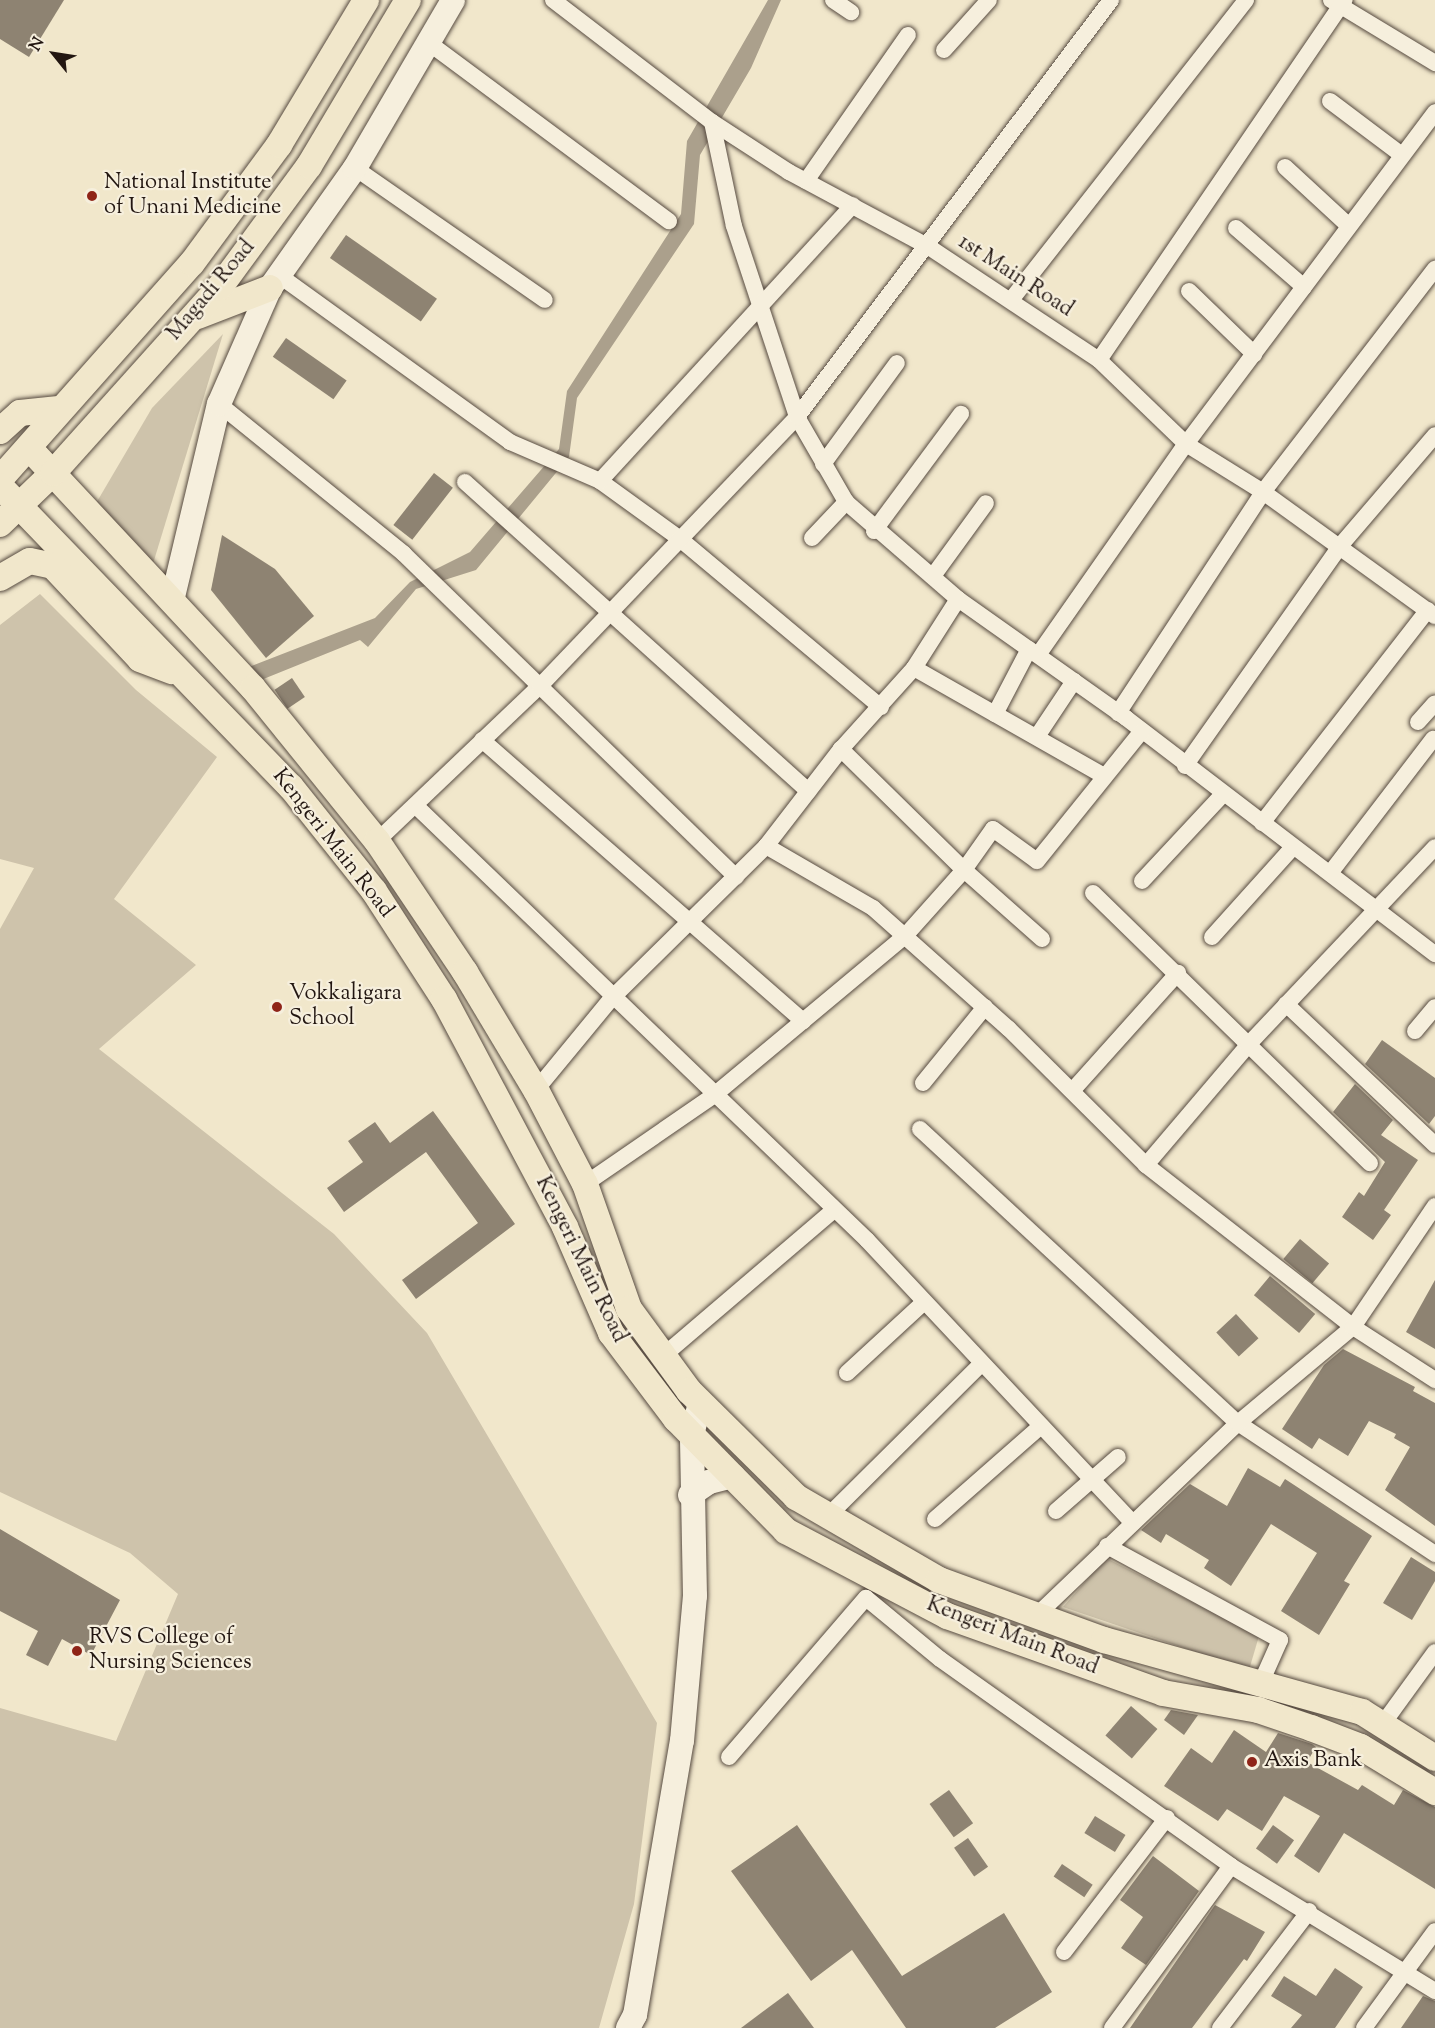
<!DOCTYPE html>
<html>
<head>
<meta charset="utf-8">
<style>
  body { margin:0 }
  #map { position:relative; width:1435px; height:2028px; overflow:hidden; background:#f1e7cb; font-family:"Sorts Mill Goudy",serif }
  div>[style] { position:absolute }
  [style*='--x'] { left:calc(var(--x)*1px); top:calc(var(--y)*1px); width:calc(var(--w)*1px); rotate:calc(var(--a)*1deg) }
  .green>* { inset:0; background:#cec3ab }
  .water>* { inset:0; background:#aba08c }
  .building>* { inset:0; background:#8e8372; transform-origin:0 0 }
  .roads { filter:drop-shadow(0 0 2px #564a40) drop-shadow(0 0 2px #564a40) }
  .street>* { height:16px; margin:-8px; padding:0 8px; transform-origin:8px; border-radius:8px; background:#f6efdd }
  .secondary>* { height:24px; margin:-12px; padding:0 12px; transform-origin:12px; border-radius:12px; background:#f6efdd }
  .primary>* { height:26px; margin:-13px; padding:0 13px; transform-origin:13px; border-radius:13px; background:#f1e7cb }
  .dots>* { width:16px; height:16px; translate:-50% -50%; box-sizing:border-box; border:3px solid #f6efdd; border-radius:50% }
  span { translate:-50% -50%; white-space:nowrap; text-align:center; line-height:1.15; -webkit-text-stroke:4.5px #f6efdd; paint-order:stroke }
  .poi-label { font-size:22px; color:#221611 }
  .left { translate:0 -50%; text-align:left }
  .street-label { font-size:22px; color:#221611 }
  .north { position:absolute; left:24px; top:24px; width:60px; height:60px; -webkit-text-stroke:4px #f6efdd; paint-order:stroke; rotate:300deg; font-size:16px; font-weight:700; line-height:24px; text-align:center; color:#221611 }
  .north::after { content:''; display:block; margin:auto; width:21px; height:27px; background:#221611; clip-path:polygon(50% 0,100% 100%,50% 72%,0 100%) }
</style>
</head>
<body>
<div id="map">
  <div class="green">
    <i style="clip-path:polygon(223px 334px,152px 567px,95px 505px,152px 408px)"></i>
    <i style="clip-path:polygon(40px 594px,136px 690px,217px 757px,114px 899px,196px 965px,99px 1049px,334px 1234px,427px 1333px,657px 1723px,634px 1904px,599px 2028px,0 2028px,0 1708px,116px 1741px,178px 1594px,130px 1553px,0 1492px,0 929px,34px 868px,0 859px,0 625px)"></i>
    <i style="clip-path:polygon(1106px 1558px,1259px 1636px,1249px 1670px,1063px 1607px)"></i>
  </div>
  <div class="water">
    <i style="clip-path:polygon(768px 0,781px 0,751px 68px,700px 155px,694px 224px,577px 398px,569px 457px,476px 570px,416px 589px,368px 647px,360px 640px,256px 682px,244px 669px,375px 618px,410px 582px,470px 552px,559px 449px,567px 391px,681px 214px,687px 141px)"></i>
  </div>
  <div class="building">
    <i style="clip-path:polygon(0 0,64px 0,29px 57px,0 39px)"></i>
    <i style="left:346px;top:235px;width:111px;height:28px;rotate:35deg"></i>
    <i style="left:286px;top:338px;width:74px;height:23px;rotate:35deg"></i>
    <i style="left:434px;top:473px;width:24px;height:66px;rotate:38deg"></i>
    <i style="clip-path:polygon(222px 535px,275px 569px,314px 616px,266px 658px,211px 590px)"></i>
    <i style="left:292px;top:678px;width:23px;height:21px;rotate:56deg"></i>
    <i style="clip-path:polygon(1382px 1040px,1435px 1078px,1435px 1116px,1429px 1124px,1365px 1064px)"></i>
    <i style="clip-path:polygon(1355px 1084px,1393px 1120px,1381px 1135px,1418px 1160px,1384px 1210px,1391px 1215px,1373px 1240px,1342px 1217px,1359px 1192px,1364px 1196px,1385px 1162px,1333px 1112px)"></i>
    <i style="clip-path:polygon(433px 1111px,515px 1224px,416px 1299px,402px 1280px,478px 1223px,426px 1152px,344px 1212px,327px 1188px,363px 1162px,348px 1141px,375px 1122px,390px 1143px)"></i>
    <i style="left:1300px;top:1239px;width:38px;height:26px;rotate:40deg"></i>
    <i style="left:1270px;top:1276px;width:59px;height:25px;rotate:40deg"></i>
    <i style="clip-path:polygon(1435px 1280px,1435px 1349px,1406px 1332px)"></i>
    <i style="left:1236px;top:1314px;width:33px;height:27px;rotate:47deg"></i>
    <i style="clip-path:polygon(1343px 1349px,1415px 1387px,1413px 1391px,1435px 1403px,1435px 1526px,1385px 1490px,1410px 1447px,1394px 1438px,1396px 1434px,1369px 1421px,1348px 1456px,1319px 1438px,1312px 1449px,1282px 1429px,1324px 1365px)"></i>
    <i style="clip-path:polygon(1248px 1468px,1280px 1487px,1285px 1479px,1372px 1536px,1344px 1581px,1350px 1584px,1319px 1635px,1281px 1611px,1317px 1553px,1271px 1524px,1231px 1586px,1204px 1568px,1209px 1560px,1166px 1534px,1161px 1543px,1141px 1530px,1190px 1484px,1227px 1506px)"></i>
    <i style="clip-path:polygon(0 1529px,120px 1600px,91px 1655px,62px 1639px,48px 1666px,26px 1655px,38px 1631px,0 1611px)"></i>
    <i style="clip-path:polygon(1411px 1557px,1435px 1572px,1435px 1581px,1412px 1620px,1383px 1603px)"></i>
    <i style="left:1131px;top:1706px;width:35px;height:39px;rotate:41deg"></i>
    <i style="clip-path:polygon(1171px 1710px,1198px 1715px,1184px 1735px,1164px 1720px)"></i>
    <i style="clip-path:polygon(1234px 1730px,1266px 1752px,1278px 1733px,1312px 1744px,1316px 1747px,1307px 1762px,1358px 1790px,1362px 1785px,1394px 1805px,1403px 1790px,1435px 1807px,1435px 1889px,1344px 1833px,1319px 1873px,1294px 1856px,1320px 1816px,1284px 1796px,1262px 1831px,1227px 1809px,1218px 1821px,1164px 1786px,1191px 1748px,1212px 1763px)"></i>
    <i style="left:949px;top:1790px;width:41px;height:24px;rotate:54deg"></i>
    <i style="left:1095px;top:1816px;width:36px;height:20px;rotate:32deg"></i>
    <i style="clip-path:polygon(797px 1825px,902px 1976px,1004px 1913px,1052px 1992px,995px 2028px,906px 2028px,852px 1950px,811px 1981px,731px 1871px)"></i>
    <i style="left:1273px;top:1825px;width:26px;height:29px;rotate:36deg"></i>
    <i style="left:968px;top:1838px;width:35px;height:17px;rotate:55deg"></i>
    <i style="clip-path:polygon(1153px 1856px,1199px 1891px,1146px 1965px,1121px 1948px,1143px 1917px,1120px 1900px)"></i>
    <i style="left:1062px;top:1864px;width:37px;height:15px;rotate:34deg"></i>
    <i style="clip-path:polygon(1215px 1905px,1265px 1932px,1247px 1961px,1244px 1959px,1192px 2028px,1130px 2028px)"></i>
    <i style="clip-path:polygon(1335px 1968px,1363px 1987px,1335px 2028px,1291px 2028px,1302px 2015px,1271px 1996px,1284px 1976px,1316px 1996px)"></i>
    <i style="clip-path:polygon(788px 1993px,814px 2028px,741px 2028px)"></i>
    <i style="clip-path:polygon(1423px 1996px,1435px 2001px,1435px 2028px,1401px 2028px)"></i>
  </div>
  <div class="roads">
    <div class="street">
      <i style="--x:553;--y:0;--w:200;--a:37.5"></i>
      <i style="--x:712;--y:122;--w:92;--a:33"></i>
      <i style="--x:789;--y:172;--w:159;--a:28.2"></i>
      <i style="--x:929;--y:247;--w:204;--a:33.6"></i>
      <i style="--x:1099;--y:360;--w:121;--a:44"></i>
      <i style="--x:1186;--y:444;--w:91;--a:31.9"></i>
      <i style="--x:1263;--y:492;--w:212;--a:35.8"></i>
      <i style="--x:833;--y:0;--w:22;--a:34"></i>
      <i style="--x:1331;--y:0;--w:122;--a:31.2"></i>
      <i style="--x:429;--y:43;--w:299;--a:36.6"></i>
      <i style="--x:944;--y:50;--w:67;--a:-48"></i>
      <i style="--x:1330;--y:101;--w:90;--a:36.9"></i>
      <i style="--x:712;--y:122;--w:106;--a:78.1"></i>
      <i style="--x:734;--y:226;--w:201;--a:71.7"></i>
      <i style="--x:797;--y:417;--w:98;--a:60"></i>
      <i style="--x:846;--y:502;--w:148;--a:40.9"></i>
      <i style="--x:958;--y:599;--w:206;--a:35.3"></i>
      <i style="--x:1126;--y:718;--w:389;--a:37.4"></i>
      <i style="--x:1285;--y:167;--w:87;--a:42.7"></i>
      <i style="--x:355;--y:168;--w:231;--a:34.8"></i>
      <i style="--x:806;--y:181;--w:178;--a:-55.1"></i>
      <i style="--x:1236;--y:228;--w:90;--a:40.9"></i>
      <i style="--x:280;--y:276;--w:284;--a:35.8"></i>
      <i style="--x:510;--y:442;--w:98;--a:23.4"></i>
      <i style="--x:600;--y:481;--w:99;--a:35.9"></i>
      <i style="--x:680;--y:539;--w:262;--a:39.9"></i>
      <i style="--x:1189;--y:291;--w:91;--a:44.1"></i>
      <i style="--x:1011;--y:300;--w:381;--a:-51.9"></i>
      <i style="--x:1099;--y:360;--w:436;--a:-55.7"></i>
      <i style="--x:219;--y:404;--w:238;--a:39"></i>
      <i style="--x:404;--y:554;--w:463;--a:44.2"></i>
      <i style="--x:823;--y:464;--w:125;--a:-53.8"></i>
      <i style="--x:600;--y:481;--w:374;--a:-47.5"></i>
      <i style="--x:465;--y:482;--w:462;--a:42"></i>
      <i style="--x:874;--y:531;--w:146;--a:-53.4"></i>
      <i style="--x:812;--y:538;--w:50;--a:-46.6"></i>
      <i style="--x:933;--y:576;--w:90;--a:-54"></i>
      <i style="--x:958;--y:599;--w:82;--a:122.5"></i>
      <i style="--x:914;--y:668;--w:109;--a:132"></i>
      <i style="--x:841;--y:749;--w:123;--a:127.7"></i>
      <i style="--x:766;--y:846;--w:124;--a:30.1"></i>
      <i style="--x:873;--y:908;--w:182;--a:41.7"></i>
      <i style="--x:1009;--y:1029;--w:193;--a:44.8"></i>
      <i style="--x:1146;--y:1165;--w:263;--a:38"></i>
      <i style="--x:1353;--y:1327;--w:98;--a:32.9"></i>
      <i style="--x:1029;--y:649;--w:73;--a:117.6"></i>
      <i style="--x:995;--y:714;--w:125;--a:29.6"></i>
      <i style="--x:1038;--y:655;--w:258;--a:-55"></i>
      <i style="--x:1186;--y:444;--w:415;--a:-53.1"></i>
      <i style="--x:914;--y:668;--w:93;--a:29.6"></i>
      <i style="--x:1118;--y:713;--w:264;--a:-56.7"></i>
      <i style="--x:1263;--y:492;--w:282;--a:-52.4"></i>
      <i style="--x:1418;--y:722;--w:25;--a:-48"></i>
      <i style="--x:1038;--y:735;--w:65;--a:-56.3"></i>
      <i style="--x:482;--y:740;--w:427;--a:41.2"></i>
      <i style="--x:1185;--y:766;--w:269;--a:-54.8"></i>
      <i style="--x:1340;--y:546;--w:146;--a:-49.4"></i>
      <i style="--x:416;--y:806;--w:626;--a:43.9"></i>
      <i style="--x:867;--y:1240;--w:388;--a:46.8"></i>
      <i style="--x:1262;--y:823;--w:270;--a:-52.1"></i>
      <i style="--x:377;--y:841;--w:225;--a:-43.6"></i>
      <i style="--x:540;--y:686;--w:372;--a:-46.3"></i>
      <i style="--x:797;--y:417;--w:522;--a:-53.02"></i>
      <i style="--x:1331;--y:872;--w:168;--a:-52.5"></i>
      <i style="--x:1142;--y:881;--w:119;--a:-47"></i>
      <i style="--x:1093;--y:893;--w:387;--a:44.3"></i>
      <i style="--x:1212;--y:937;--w:121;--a:-48"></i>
      <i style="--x:1042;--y:939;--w:104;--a:-138.5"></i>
      <i style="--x:964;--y:870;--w:50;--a:-54.7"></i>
      <i style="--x:993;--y:829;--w:54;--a:36"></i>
      <i style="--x:1037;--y:861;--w:167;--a:-51.1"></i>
      <i style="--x:1286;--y:1004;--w:205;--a:43.4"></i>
      <i style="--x:1415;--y:1031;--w:31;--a:-50"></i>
      <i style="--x:923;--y:1083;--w:98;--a:-50.8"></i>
      <i style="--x:536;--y:1090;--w:118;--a:-50.5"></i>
      <i style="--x:611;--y:999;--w:218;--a:-44.6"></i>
      <i style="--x:1072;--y:1091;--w:159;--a:-48.1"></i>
      <i style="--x:920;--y:1129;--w:433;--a:42.8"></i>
      <i style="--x:1238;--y:1423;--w:237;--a:33.6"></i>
      <i style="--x:1146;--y:1165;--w:157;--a:-49.6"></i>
      <i style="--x:1248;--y:1045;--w:272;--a:-46.6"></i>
      <i style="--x:585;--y:1184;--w:155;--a:-34.5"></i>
      <i style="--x:713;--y:1096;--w:250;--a:-39.8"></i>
      <i style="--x:905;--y:936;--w:89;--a:-48.2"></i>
      <i style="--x:964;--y:870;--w:173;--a:-135.5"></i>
      <i style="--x:663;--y:1356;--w:225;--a:-40.5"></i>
      <i style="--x:847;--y:1373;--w:102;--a:-42.6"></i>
      <i style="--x:1056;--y:1511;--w:82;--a:-41.1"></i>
      <i style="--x:828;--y:1516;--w:217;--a:-44.8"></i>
      <i style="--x:935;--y:1519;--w:141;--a:-41.3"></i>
      <i style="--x:1107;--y:1546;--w:197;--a:28.5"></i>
      <i style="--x:1280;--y:1640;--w:49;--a:114"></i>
      <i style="--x:1036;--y:1616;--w:279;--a:-43.7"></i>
      <i style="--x:1238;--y:1423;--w:150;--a:-39.9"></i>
      <i style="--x:1353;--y:1327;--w:146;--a:-55.9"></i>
      <i style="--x:1382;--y:1725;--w:90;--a:-54"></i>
      <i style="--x:729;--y:1757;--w:210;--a:-49.3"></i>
      <i style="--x:866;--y:1598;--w:96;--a:39.5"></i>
      <i style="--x:940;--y:1659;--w:357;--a:35.4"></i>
      <i style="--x:1231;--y:1866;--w:239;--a:31.5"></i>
      <i style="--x:1064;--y:1952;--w:169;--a:-52.5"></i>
      <i style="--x:1112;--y:2028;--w:201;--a:-53.7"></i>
      <i style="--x:1220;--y:2028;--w:147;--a:-52.7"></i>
      <i style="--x:1364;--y:2028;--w:120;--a:-53.8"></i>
    </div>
    <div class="secondary">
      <i style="--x:172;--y:601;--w:203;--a:-76.6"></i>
      <i style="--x:219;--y:404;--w:127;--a:-66.3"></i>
      <i style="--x:270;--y:288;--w:147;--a:-54.7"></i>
      <i style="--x:355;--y:168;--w:194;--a:-59.7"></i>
      <i style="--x:690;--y:1495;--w:23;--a:-34"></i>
      <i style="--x:709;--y:1482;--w:25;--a:-14"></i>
      <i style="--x:628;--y:2028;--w:15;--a:-62"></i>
      <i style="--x:635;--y:2015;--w:278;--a:-80.3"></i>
      <i style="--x:682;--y:1741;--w:146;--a:-84.9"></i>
      <i style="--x:695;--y:1596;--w:161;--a:-91.1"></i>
      <i style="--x:692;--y:1435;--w:34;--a:-76"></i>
    </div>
    <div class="primary">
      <i style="--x:198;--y:316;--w:77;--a:-21.3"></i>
      <i style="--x:0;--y:431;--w:27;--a:-42"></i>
      <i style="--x:20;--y:413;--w:39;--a:-6"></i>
      <i style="--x:30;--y:449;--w:327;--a:47"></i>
      <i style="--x:253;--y:688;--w:197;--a:51"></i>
      <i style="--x:377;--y:841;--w:158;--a:56.1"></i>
      <i style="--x:465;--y:972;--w:138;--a:59"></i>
      <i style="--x:536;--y:1090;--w:106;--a:62.5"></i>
      <i style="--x:585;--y:1184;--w:133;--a:70.6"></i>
      <i style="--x:629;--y:1309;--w:102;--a:53.8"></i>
      <i style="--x:689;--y:1391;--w:151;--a:44.7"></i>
      <i style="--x:796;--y:1497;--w:165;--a:30.1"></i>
      <i style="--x:939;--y:1580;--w:176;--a:20"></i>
      <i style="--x:1104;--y:1640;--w:268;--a:15.6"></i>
      <i style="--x:1362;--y:1712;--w:86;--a:32.2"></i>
      <i style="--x:0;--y:479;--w:289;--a:-48.4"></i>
      <i style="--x:192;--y:263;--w:147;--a:-53.6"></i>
      <i style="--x:279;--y:145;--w:169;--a:-59"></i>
      <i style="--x:0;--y:486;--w:419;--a:46"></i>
      <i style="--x:291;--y:787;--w:133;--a:51.4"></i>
      <i style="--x:374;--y:891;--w:129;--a:57.1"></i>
      <i style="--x:444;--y:999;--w:258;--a:62"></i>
      <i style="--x:565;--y:1227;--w:116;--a:66.5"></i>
      <i style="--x:611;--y:1333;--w:108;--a:52.9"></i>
      <i style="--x:676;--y:1419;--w:157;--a:45.5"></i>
      <i style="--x:786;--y:1531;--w:182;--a:27.8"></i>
      <i style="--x:947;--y:1616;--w:229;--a:19.6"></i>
      <i style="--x:1163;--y:1693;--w:97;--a:10.1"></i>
      <i style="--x:1258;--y:1710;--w:56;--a:18.8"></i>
      <i style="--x:1311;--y:1728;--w:53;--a:20.8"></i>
      <i style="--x:1361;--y:1747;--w:87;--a:31.3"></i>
      <i style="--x:0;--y:524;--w:74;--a:-43.9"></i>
      <i style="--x:53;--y:473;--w:250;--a:-48.1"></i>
      <i style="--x:220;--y:287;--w:150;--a:-53.7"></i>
      <i style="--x:309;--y:166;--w:193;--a:-59.2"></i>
      <i style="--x:0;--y:578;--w:34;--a:-30"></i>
      <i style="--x:30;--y:561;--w:24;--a:12"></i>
      <i style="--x:53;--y:566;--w:127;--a:46.9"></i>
      <i style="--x:140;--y:659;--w:34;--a:21"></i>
    </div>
  </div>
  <div class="dots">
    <i style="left:92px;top:196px;background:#8f2418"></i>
    <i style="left:277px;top:1007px;background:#8f2418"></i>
    <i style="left:77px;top:1651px;background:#8f2418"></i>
    <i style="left:1252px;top:1762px;background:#8f2418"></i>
  </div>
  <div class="poi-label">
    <span class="left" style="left:104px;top:196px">National Institute<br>of Unani Medicine</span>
    <span class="left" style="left:289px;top:1007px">Vokkaligara<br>School</span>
    <span class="left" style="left:89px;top:1651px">RVS College of<br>Nursing Sciences</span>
    <span class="left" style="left:1264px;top:1762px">Axis Bank</span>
  </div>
  <div class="street-label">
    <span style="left:1015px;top:277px;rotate:33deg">1st Main Road</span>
    <span style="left:212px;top:291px;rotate:-50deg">Magadi Road</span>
    <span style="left:332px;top:844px;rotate:52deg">Kengeri Main Road</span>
    <span style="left:580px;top:1260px;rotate:64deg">Kengeri Main Road</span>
    <span style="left:1012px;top:1637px;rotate:21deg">Kengeri Main Road</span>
  </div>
  <div class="north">N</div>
</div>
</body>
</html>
